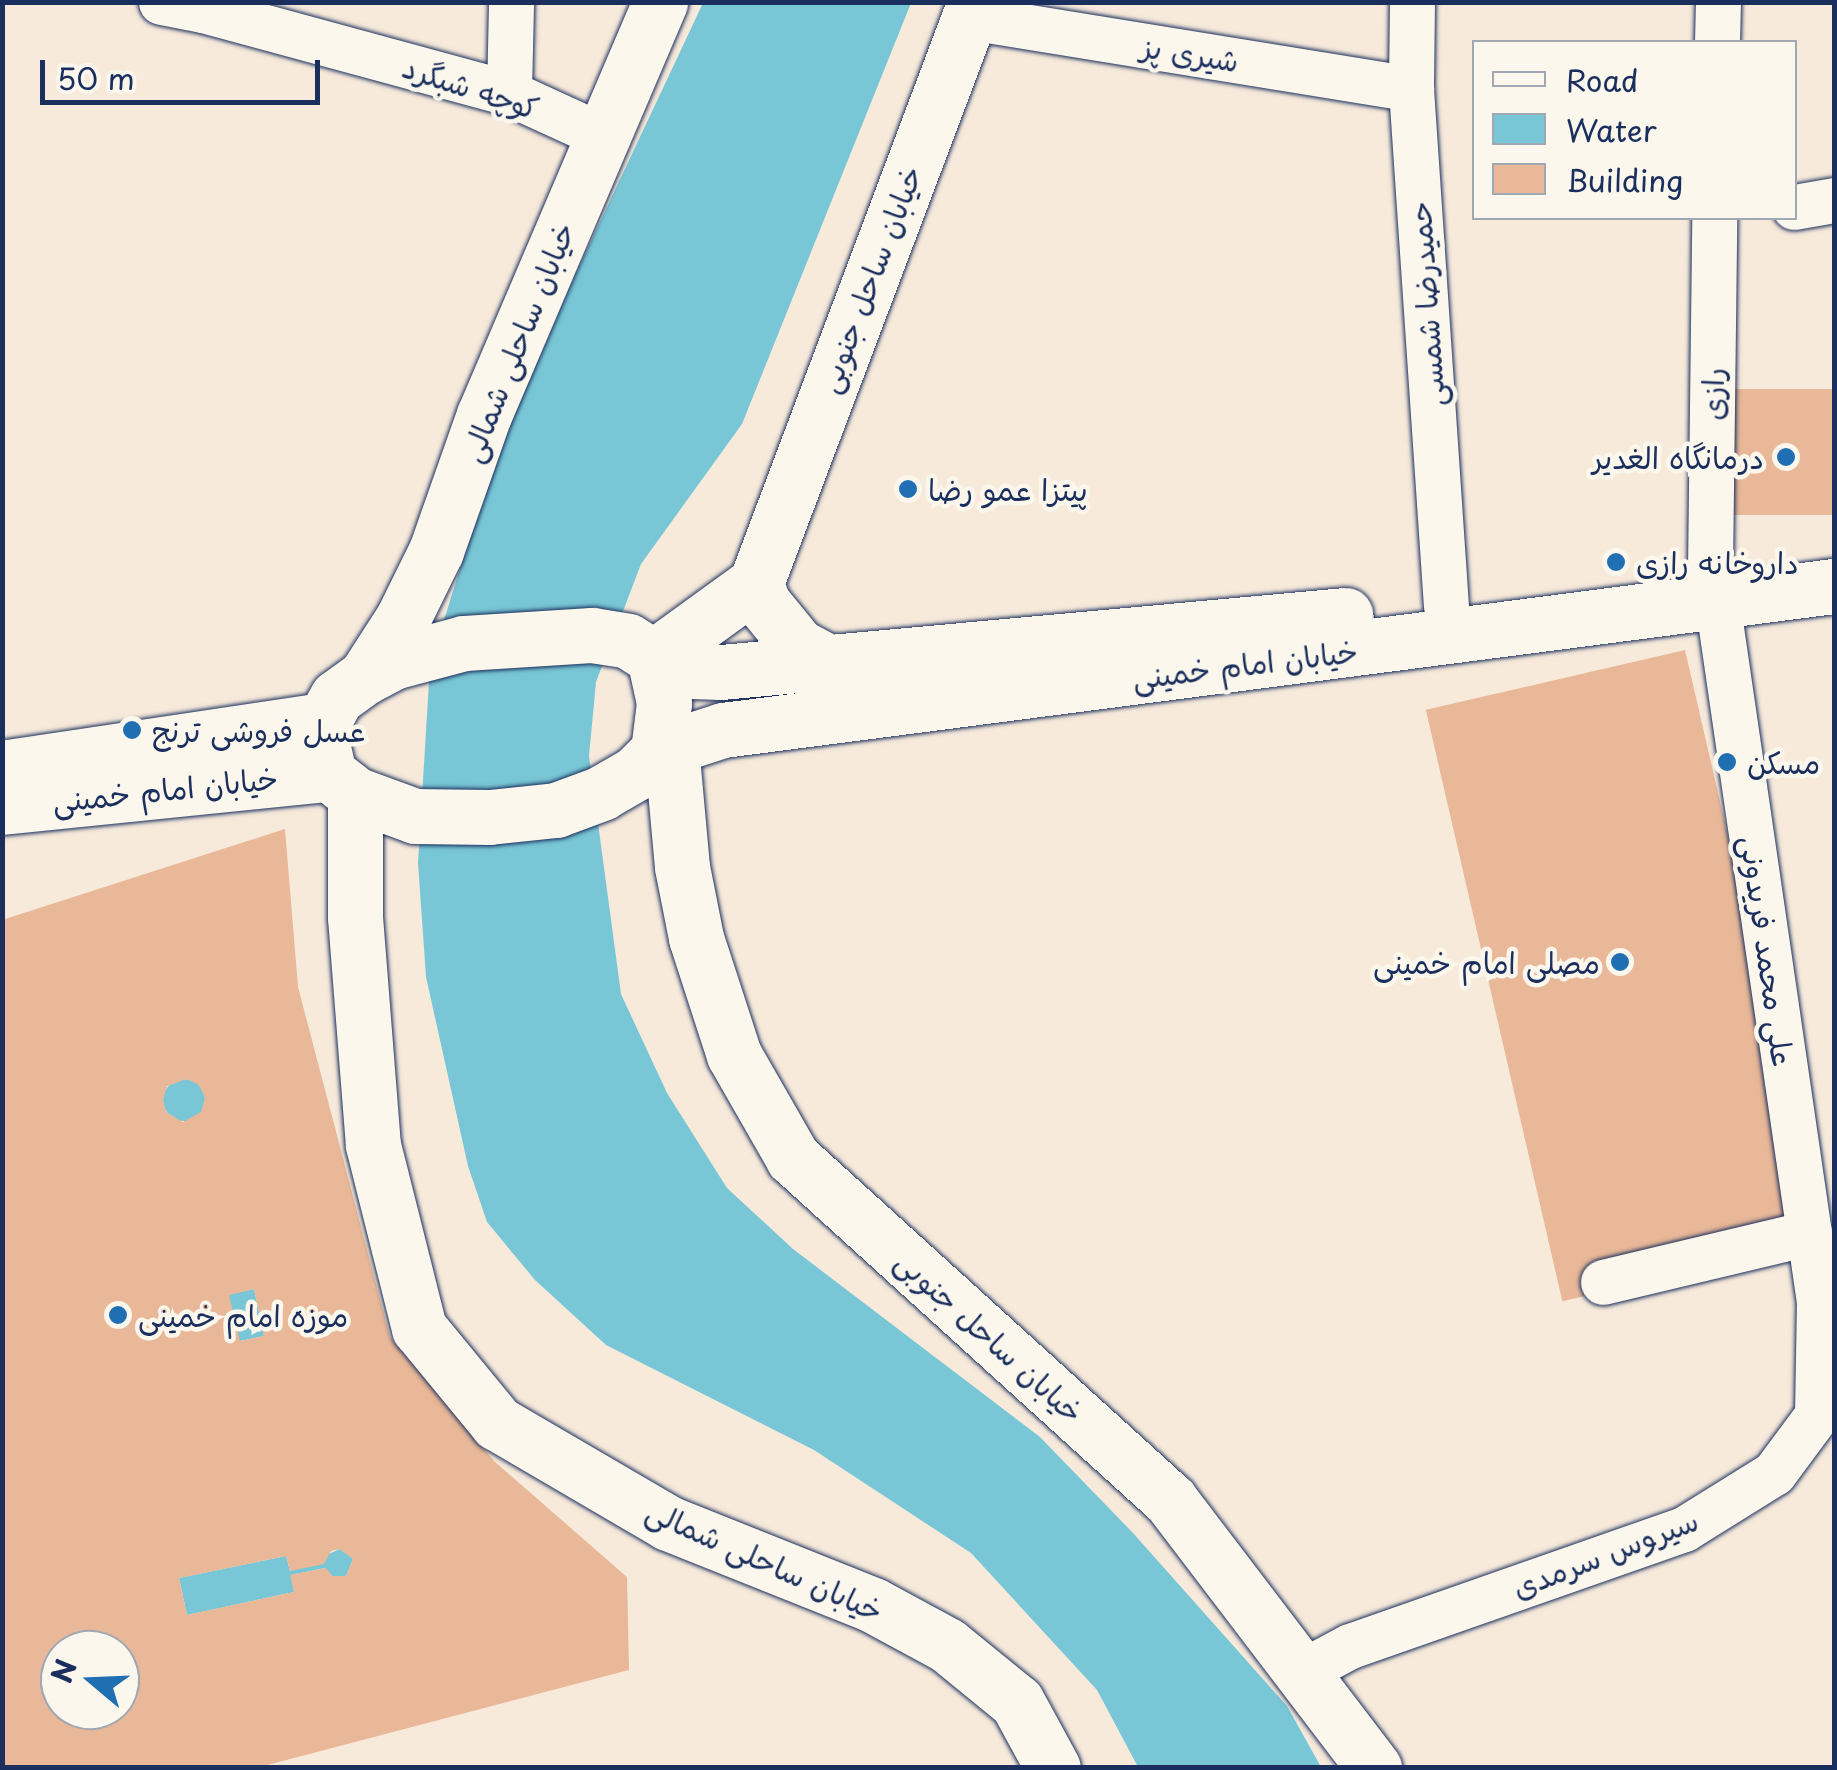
<!DOCTYPE html>
<html>
<head>
<meta charset="utf-8">
<style>
  body { margin:0 }
  #map { position:relative; width:1837px; height:1770px; overflow:hidden; background:#f7eadb; font-family:"Playpen Sans","Playpen Sans Arabic",sans-serif }
  div>[style] { position:absolute }
  [style*='--x'] { left:calc(var(--x)*1px); top:calc(var(--y)*1px); width:calc(var(--w)*1px); rotate:calc(var(--a)*1deg) }
  .water>* { inset:0; background:#79c7d6; transform-origin:0 0 }
  .round { border-radius:50% }
  .building>* { inset:0; background:#e8b898; transform-origin:0 0 }
  .roads { filter:drop-shadow(0 0 2px #1b2f5e) drop-shadow(0 0 2px #1b2f5e) }
  .minor>* { height:45px; margin:-22.5px; padding:0 22.5px; transform-origin:22.5px; border-radius:22.5px; background:#fbf7ec }
  .major>* { height:55px; margin:-27.5px; padding:0 27.5px; transform-origin:27.5px; border-radius:27.5px; background:#fbf7ec }
  .dots>* { width:28px; height:28px; translate:-50% -50%; box-sizing:border-box; border:5px solid #fbf7ec; border-radius:50% }
  span { translate:-50% -50%; white-space:nowrap; text-align:center; line-height:1.15; -webkit-text-stroke:9px #fbf7ec; paint-order:stroke }
  .street-label { font-size:30px; color:#1b2f5e }
  .poi-label { font-size:30px; color:#1b2f5e }
  .right { translate:-100% -50%; text-align:right }
  .left { translate:0 -50%; text-align:left }
  .frame { position:absolute; inset:0; border:5px solid #1b2f5e; pointer-events:none }
  .legend { position:absolute; left:1472px; top:40px; width:325px; height:180px; box-sizing:border-box; background:#fbf7ec; border:2px solid #a1a7b3; margin:0; padding:12px 18px; list-style:none; font-size:30px; color:#1b2f5e }
  .legend li { display:flex; align-items:center; gap:20px; height:50px }
  .legend b { width:50px; border:2px solid #a1a7b3 }
  .north { position:absolute; left:40px; top:1630px; width:100px; height:100px; box-sizing:border-box; background:#fbf7ec; border:2px solid #a1a7b3; border-radius:50%; rotate:289deg; font-size:28px; font-weight:700; line-height:40px; text-align:center; color:#1b2f5e }
  .north::after { content:''; display:block; margin:auto; width:35px; height:45px; background:#1f6fb2; clip-path:polygon(50% 0,100% 100%,50% 72%,0 100%) }
  .scale { position:absolute; left:40px; top:60px; width:280px; height:45px; box-sizing:border-box; border:5px solid #1b2f5e; border-top:0; padding-left:12px; font-size:30px; line-height:35px; white-space:nowrap; color:#1b2f5e; -webkit-text-stroke:8px #fbf7ec; paint-order:stroke }
</style>
</head>
<body>
<div id="map">
  <div class="water">
    <i style="clip-path:polygon(703px 3px,911px 3px,742px 424px,641px 564px,596px 682px,589px 756px,621px 994px,667px 1093px,727px 1188px,793px 1249px,1040px 1437px,1133px 1533px,1287px 1706px,1321px 1767px,1138px 1767px,1097px 1690px,971px 1553px,814px 1450px,606px 1345px,535px 1280px,487px 1222px,468px 1166px,426px 977px,418px 863px,430px 665px,492px 466px,576px 273px)"></i>
    <i class="round" style="left:163px;top:1079px;width:42px;height:42px"></i>
    <i style="left:254px;top:1289px;width:48px;height:26px;rotate:78deg"></i>
    <i style="clip-path:polygon(340px 1549px,353px 1559px,346px 1576px,332px 1576px,325px 1568px,291px 1575px,294px 1592px,187px 1615px,179px 1578px,286px 1556px,290px 1571px)"></i>
  </div>
  <div class="building">
    <i style="left:1834px;top:389px;width:126px;height:102px;rotate:90deg"></i>
    <i style="left:1685px;top:650px;width:607px;height:266px;rotate:77deg"></i>
    <i style="clip-path:polygon(evenodd,285px 829px,298px 987px,390px 1337px,495px 1462px,627px 1577px,629px 1670px,256px 1768px,2px 1768px,2px 920px,285px 829px,187px 1079px,199px 1085px,205px 1098px,201px 1112px,183px 1122px,166px 1112px,163px 1100px,167px 1086px,187px 1079px,285px 829px,254px 1289px,264px 1336px,240px 1341px,229px 1295px,254px 1289px,285px 829px,340px 1549px,353px 1559px,346px 1576px,332px 1576px,326px 1568px,290px 1575px,294px 1592px,187px 1615px,179px 1578px,286px 1556px,290px 1571px,324px 1564px,331px 1551px,340px 1549px,285px 829px,60px 1650px,120px 1650px,120px 1710px,60px 1710px,60px 1650px)"></i>
  </div>
  <div class="roads">
    <div class="minor">
      <i style="--x:161;--y:2;--w:43;--a:10.8"></i>
      <i style="--x:203;--y:10;--w:317;--a:15.2"></i>
      <i style="--x:509;--y:93;--w:103;--a:24.6"></i>
      <i style="--x:1412;--y:2;--w:87;--a:90.7"></i>
      <i style="--x:1411;--y:89;--w:518;--a:86.13"></i>
      <i style="--x:968;--y:17;--w:449;--a:9.2"></i>
      <i style="--x:1717;--y:42;--w:40;--a:-88.6"></i>
      <i style="--x:509;--y:93;--w:91;--a:-88.7"></i>
      <i style="--x:1794;--y:207;--w:41;--a:-9.9"></i>
      <i style="--x:1710;--y:570;--w:352;--a:-89.3"></i>
      <i style="--x:1603;--y:1282;--w:212;--a:-13.4"></i>
      <i style="--x:1301;--y:1672;--w:55;--a:-28"></i>
      <i style="--x:1350;--y:1646;--w:354;--a:-19.3"></i>
      <i style="--x:1684;--y:1529;--w:106;--a:-31.9"></i>
      <i style="--x:1774;--y:1473;--w:72;--a:-53.4"></i>
      <i style="--x:1817;--y:1415;--w:113;--a:-89"></i>
      <i style="--x:1819;--y:1302;--w:709;--a:-98.27"></i>
    </div>
    <div class="major">
      <i style="--x:756;--y:583;--w:21;--a:71"></i>
      <i style="--x:763;--y:603;--w:55;--a:50.9"></i>
      <i style="--x:798;--y:646;--w:34;--a:28"></i>
      <i style="--x:592;--y:635;--w:36;--a:9"></i>
      <i style="--x:628;--y:641;--w:31;--a:32"></i>
      <i style="--x:654;--y:657;--w:47;--a:77.7"></i>
      <i style="--x:664;--y:703;--w:48;--a:97.1"></i>
      <i style="--x:658;--y:751;--w:31;--a:135"></i>
      <i style="--x:636;--y:773;--w:39;--a:150"></i>
      <i style="--x:602;--y:793;--w:49;--a:159.7"></i>
      <i style="--x:556;--y:810;--w:67;--a:174"></i>
      <i style="--x:489;--y:817;--w:74;--a:-179.2"></i>
      <i style="--x:415;--y:816;--w:64;--a:-159.9"></i>
      <i style="--x:355;--y:794;--w:33;--a:-142"></i>
      <i style="--x:329;--y:774;--w:27;--a:-103"></i>
      <i style="--x:323;--y:748;--w:28;--a:-88"></i>
      <i style="--x:324;--y:720;--w:26;--a:-61"></i>
      <i style="--x:337;--y:697;--w:34;--a:-36"></i>
      <i style="--x:365;--y:677;--w:32;--a:-28"></i>
      <i style="--x:393;--y:662;--w:73;--a:-15"></i>
      <i style="--x:464;--y:643;--w:128;--a:-3.6"></i>
      <i style="--x:654;--y:657;--w:126;--a:-36"></i>
      <i style="--x:756;--y:583;--w:621;--a:-69.35"></i>
      <i style="--x:660;--y:670;--w:61;--a:1.9"></i>
      <i style="--x:721;--y:672;--w:627;--a:-5.22"></i>
      <i style="--x:365;--y:677;--w:70;--a:-57.2"></i>
      <i style="--x:403;--y:618;--w:75;--a:-63.8"></i>
      <i style="--x:436;--y:551;--w:144;--a:-70.6"></i>
      <i style="--x:484;--y:415;--w:449;--a:-66.9"></i>
      <i style="--x:671;--y:746;--w:121;--a:84.8"></i>
      <i style="--x:682;--y:867;--w:72;--a:78.8"></i>
      <i style="--x:696;--y:938;--w:123;--a:72"></i>
      <i style="--x:734;--y:1055;--w:119;--a:60.2"></i>
      <i style="--x:793;--y:1158;--w:509;--a:42.21"></i>
      <i style="--x:1170;--y:1500;--w:337;--a:52.7"></i>
      <i style="--x:658;--y:751;--w:68;--a:-17.9"></i>
      <i style="--x:723;--y:730;--w:1120;--a:-7.39"></i>
      <i style="--x:2;--y:768;--w:326;--a:-8.5"></i>
      <i style="--x:355;--y:794;--w:123;--a:90"></i>
      <i style="--x:355;--y:917;--w:229;--a:85.5"></i>
      <i style="--x:373;--y:1145;--w:189;--a:75.9"></i>
      <i style="--x:419;--y:1328;--w:123;--a:50.6"></i>
      <i style="--x:497;--y:1423;--w:198;--a:30.3"></i>
      <i style="--x:668;--y:1523;--w:221;--a:21.8"></i>
      <i style="--x:873;--y:1605;--w:84;--a:28.4"></i>
      <i style="--x:947;--y:1645;--w:90;--a:39.2"></i>
      <i style="--x:1017;--y:1702;--w:75;--a:61.4"></i>
      <i style="--x:2;--y:807;--w:329;--a:-5.8"></i>
    </div>
  </div>
  <div class="dots">
    <i style="left:1786px;top:457px;background:#1f6fb2"></i>
    <i style="left:908px;top:489px;background:#1f6fb2"></i>
    <i style="left:1616px;top:562px;background:#1f6fb2"></i>
    <i style="left:132px;top:730px;background:#1f6fb2"></i>
    <i style="left:1727px;top:762px;background:#1f6fb2"></i>
    <i style="left:1620px;top:962px;background:#1f6fb2"></i>
    <i style="left:118px;top:1315px;background:#1f6fb2"></i>
  </div>
  <div class="street-label">
    <span style="left:1190px;top:53px;rotate:9deg">شیری پز</span>
    <span style="left:471px;top:87px;rotate:18deg">کوچه شبگرد</span>
    <span style="left:869px;top:279px;rotate:-69deg">خیابان ساحل جنوبی</span>
    <span style="left:1426px;top:304px;rotate:-94deg">حمیدرضا شمسی</span>
    <span style="left:517px;top:342px;rotate:-68deg">خیابان ساحلی شمالی</span>
    <span style="left:1712px;top:394px;rotate:-89deg">رازی</span>
    <span style="left:1245px;top:664px;rotate:-7deg">خیابان امام خمینی</span>
    <span style="left:165px;top:789px;rotate:-6deg">خیابان امام خمینی</span>
    <span style="left:1768px;top:951px;rotate:82deg">علی محمد فریدونی</span>
    <span style="left:990px;top:1336px;rotate:42deg">خیابان ساحل جنوبی</span>
    <span style="left:1605px;top:1553px;rotate:-21deg">سیروس سرمدی</span>
    <span style="left:765px;top:1560px;rotate:24deg">خیابان ساحلی شمالی</span>
  </div>
  <div class="poi-label">
    <span class="right" style="left:1764px;top:457px">درمانگاه الغدیر</span>
    <span class="left" style="left:928px;top:489px">پیتزا عمو رضا</span>
    <span class="left" style="left:1636px;top:562px">داروخانه رازی</span>
    <span class="left" style="left:152px;top:730px">عسل فروشی ترنج</span>
    <span class="left" style="left:1747px;top:762px">مسکن</span>
    <span class="right" style="left:1600px;top:962px">مصلی امام خمینی</span>
    <span class="left" style="left:138px;top:1315px">موزه امام خمینی</span>
  </div>
  <div class="frame"></div>
  <ul class="legend">
  <li><b style="height:12px;background:#fbf7ec"></b>Road</li>
  <li><b style="height:28px;background:#79c7d6"></b>Water</li>
  <li><b style="height:28px;background:#e8b898"></b>Building</li>
  </ul>
  <div class="north">N</div>
  <div class="scale">50 m</div>
</div>
</body>
</html>
